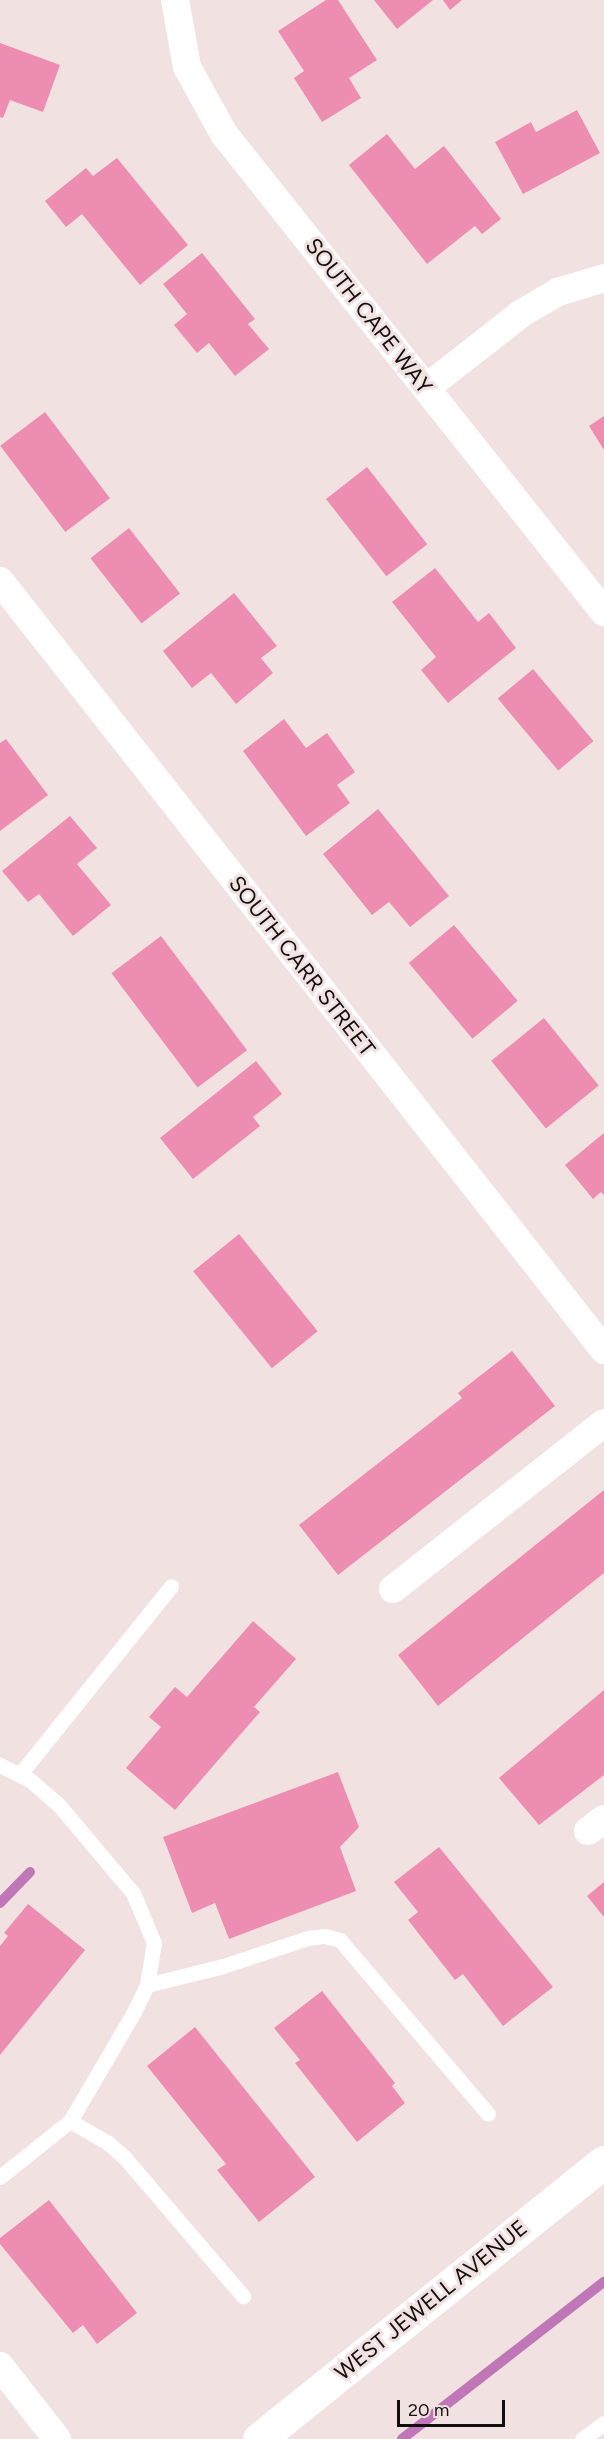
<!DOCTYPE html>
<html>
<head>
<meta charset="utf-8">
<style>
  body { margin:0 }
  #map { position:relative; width:604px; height:2439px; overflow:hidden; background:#f1e2e1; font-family:Figtree,sans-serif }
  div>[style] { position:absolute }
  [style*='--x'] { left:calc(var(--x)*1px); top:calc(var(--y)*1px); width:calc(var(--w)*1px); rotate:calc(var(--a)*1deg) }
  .stream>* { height:10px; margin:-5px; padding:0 5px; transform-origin:5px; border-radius:5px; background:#c077b7 }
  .building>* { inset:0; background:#ed8db1; transform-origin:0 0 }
  .lane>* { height:15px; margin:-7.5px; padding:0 7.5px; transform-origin:7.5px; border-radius:7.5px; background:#fff }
  .street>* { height:28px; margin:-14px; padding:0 14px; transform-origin:14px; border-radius:14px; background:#fff }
  .secondary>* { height:33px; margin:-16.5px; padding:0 16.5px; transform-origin:16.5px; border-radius:16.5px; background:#fff }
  span { translate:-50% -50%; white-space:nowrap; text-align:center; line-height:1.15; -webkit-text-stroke:6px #f1e2e1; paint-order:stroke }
  .street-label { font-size:22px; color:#130e0e }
  .scale { position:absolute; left:397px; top:2400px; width:108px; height:27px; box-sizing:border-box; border:3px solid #130e0e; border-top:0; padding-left:8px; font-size:18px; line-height:21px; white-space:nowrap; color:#130e0e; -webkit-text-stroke:4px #f1e2e1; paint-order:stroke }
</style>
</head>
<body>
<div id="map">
  <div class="stream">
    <i style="--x:0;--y:1903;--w:43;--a:-45.9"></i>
    <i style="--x:402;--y:2439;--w:256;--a:-37.9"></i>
  </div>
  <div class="building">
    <i style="clip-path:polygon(326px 0,338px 0,377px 60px,349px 78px,361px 98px,322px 122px,294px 78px,304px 71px,278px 31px)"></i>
    <i style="clip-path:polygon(374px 0,433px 0,397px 29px)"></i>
    <i style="clip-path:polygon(443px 0,462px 0,450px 10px)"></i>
    <i style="clip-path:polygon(0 43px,60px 65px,43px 112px,10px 100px,3px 118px,0 117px)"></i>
    <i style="clip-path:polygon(577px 110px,600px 153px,523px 194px,495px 142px,531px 122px,536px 132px)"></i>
    <i style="clip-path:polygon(387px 134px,415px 169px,444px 146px,501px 219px,482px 234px,475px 226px,427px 264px,349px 165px)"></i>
    <i style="clip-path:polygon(117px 158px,188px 245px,140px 285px,82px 214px,66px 227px,45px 201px,86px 168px,93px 176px)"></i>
    <i style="clip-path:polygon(202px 253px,255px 319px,248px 324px,269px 349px,235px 376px,209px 343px,197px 353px,174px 325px,187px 314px,163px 284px)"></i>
    <i style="left:45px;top:412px;width:108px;height:56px;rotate:53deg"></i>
    <i style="clip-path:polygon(604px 416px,604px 450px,589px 426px)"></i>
    <i style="left:367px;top:467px;width:98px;height:52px;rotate:52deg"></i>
    <i style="left:129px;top:528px;width:83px;height:49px;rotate:52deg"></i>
    <i style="clip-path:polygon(435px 568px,478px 622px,489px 613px,516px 648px,448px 703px,421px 670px,436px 657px,392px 602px)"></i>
    <i style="clip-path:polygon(234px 593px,277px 646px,261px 658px,273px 673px,236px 704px,211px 673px,192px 688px,163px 651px)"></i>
    <i style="left:533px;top:669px;width:94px;height:46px;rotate:50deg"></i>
    <i style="clip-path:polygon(284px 719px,306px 748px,327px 733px,355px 772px,337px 785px,350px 803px,306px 836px,243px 751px)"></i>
    <i style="clip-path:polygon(6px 739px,48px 795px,0 831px,0 743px)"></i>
    <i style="clip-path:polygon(378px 809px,449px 896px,410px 927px,389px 902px,372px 915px,323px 854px)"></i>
    <i style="clip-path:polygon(70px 816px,97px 848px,77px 864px,111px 905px,73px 936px,39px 894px,28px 902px,2px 871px)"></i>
    <i style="left:454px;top:925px;width:99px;height:59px;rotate:50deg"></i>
    <i style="left:161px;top:936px;width:143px;height:62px;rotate:53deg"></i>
    <i style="left:544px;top:1018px;width:87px;height:68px;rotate:51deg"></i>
    <i style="clip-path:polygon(256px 1061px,282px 1094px,253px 1117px,260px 1126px,193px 1179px,160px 1138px)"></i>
    <i style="clip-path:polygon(604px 1133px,604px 1195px,601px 1192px,593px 1199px,565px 1165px)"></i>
    <i style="left:239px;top:1234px;width:125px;height:59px;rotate:51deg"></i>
    <i style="clip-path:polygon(512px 1351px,555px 1406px,338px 1575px,299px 1525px,462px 1398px,458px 1393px)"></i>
    <i style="clip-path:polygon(604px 1490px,604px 1573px,438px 1706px,398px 1655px)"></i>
    <i style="clip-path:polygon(253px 1621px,296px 1659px,254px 1707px,260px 1712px,175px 1810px,126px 1768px,161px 1727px,149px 1717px,175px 1687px,187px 1697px)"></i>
    <i style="clip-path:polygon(604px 1690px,604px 1775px,539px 1825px,499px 1778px)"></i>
    <i style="clip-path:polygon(338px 1772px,359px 1827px,340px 1847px,356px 1891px,229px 1939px,215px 1903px,192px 1913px,163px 1837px)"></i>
    <i style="clip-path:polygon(439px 1847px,553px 1987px,503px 2026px,463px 1974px,455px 1980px,408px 1920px,418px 1912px,394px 1882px)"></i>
    <i style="clip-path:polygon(604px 1882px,604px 1917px,587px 1896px)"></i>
    <i style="clip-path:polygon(28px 1904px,85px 1950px,0 2055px,0 1946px,8px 1936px,4px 1933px)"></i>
    <i style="clip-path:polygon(322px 1991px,395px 2083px,392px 2086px,405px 2103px,357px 2142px,295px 2063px,300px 2060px,274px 2028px)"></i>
    <i style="clip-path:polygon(195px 2027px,315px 2177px,259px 2222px,217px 2170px,226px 2164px,147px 2066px)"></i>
    <i style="clip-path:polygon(49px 2200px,137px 2313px,97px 2344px,83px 2325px,73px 2333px,0 2244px,0 2238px)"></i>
  </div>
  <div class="lane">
    <i style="--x:0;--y:1765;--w:34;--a:27"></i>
    <i style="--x:30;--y:1780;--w:37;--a:41"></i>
    <i style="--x:58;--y:1804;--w:116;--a:49.9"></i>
    <i style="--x:133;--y:1893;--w:54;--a:67.2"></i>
    <i style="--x:154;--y:1943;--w:43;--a:99.5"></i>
    <i style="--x:147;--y:1985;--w:30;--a:116"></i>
    <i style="--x:134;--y:2012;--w:126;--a:120.4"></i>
    <i style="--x:70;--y:2121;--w:44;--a:30.1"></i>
    <i style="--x:108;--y:2143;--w:23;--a:41"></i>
    <i style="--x:125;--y:2158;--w:182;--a:49.5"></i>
    <i style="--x:20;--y:1774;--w:241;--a:-51.2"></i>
    <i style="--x:147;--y:1985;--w:78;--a:-14"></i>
    <i style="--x:223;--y:1966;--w:89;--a:-18.2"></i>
    <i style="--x:308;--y:1938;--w:17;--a:-7"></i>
    <i style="--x:325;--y:1936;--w:16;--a:15"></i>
    <i style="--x:340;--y:1940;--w:228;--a:49.6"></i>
    <i style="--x:0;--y:2177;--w:90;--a:-38.7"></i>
    <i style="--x:582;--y:2439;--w:27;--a:-36"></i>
  </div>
  <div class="street">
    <i style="--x:175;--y:0;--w:68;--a:79.8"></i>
    <i style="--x:187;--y:67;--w:77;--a:61.1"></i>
    <i style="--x:224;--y:134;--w:611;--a:51.52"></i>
    <i style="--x:426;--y:388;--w:122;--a:-38"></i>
    <i style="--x:522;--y:313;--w:42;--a:-30.3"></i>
    <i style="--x:558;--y:292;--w:48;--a:-16.9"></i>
    <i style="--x:0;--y:581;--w:978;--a:51.85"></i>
    <i style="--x:393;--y:1589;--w:268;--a:-38.2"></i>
    <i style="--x:588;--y:1831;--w:20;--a:-37"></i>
    <i style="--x:0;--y:2366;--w:93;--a:52"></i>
  </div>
  <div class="secondary">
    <i style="--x:259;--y:2439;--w:442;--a:-38.8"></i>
  </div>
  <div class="street-label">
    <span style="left:369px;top:316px;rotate:52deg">SOUTH CAPE WAY</span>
    <span style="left:302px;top:966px;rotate:52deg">SOUTH CARR STREET</span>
    <span style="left:431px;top:2300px;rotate:-39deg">WEST JEWELL AVENUE</span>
  </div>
  <div class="scale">20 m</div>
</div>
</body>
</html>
